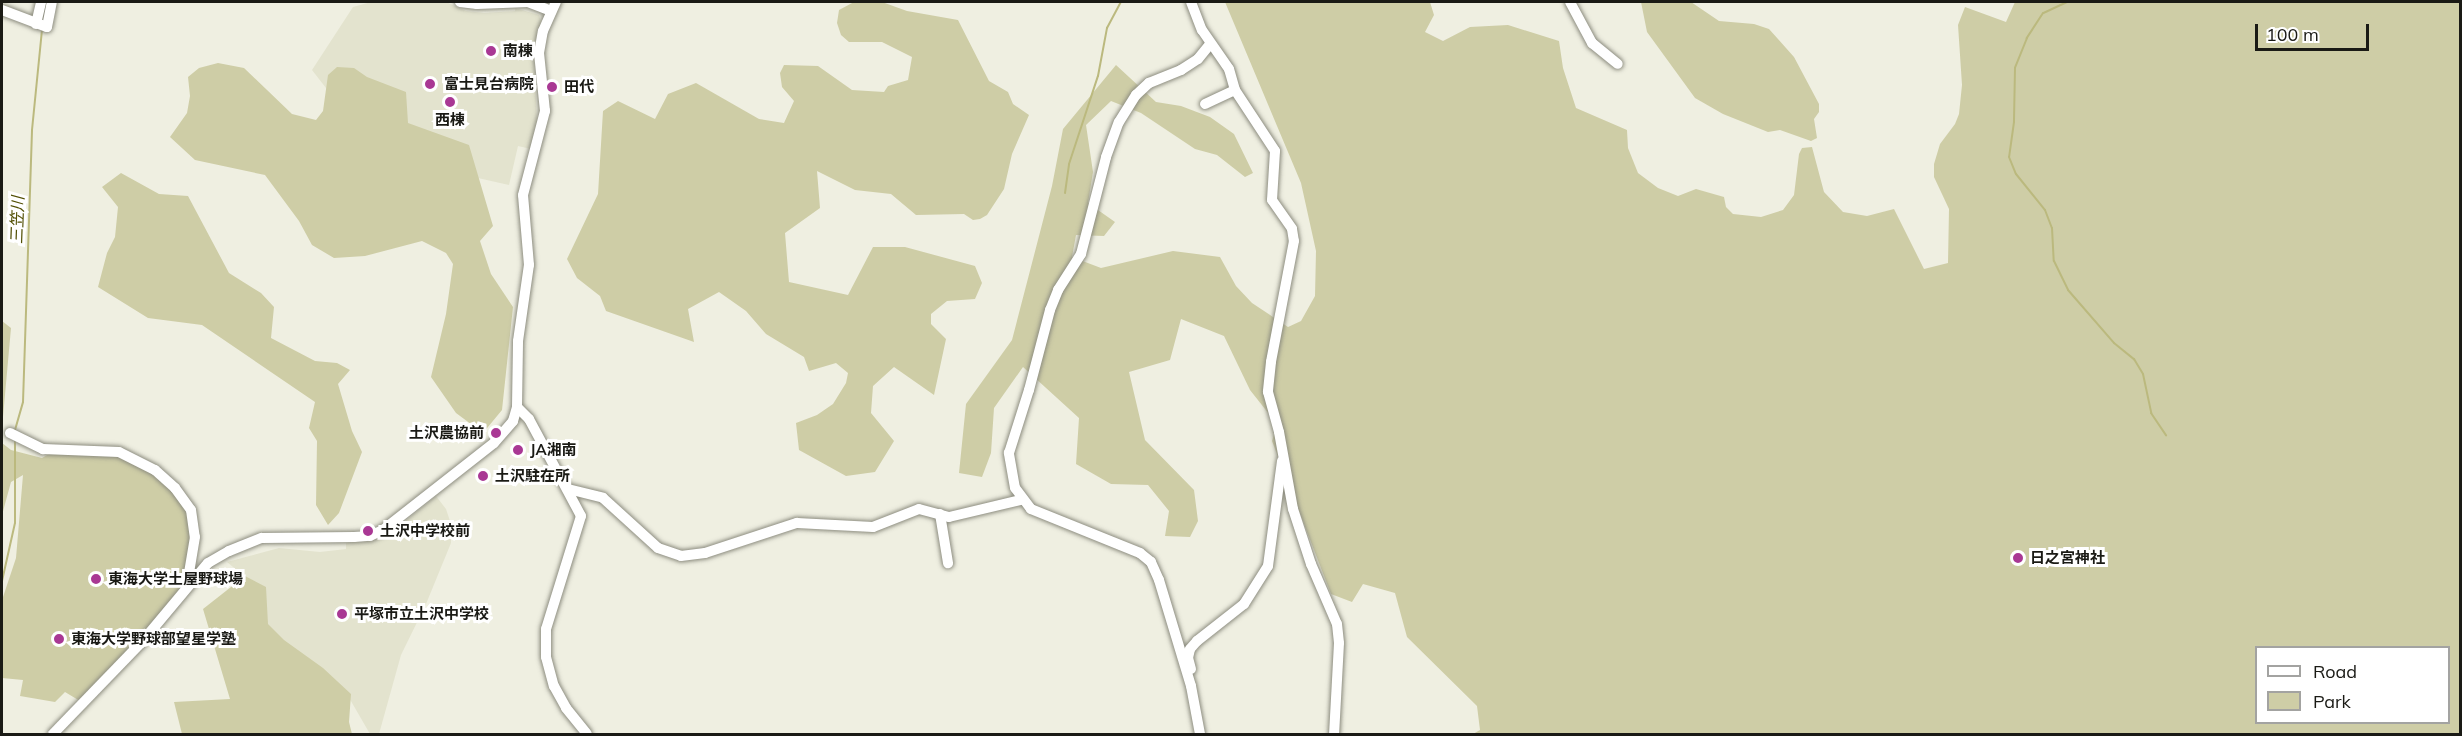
<!DOCTYPE html>
<html>
<head>
<meta charset="utf-8">
<style>
  body { margin:0 }
  #map { position:relative; width:2462px; height:736px; overflow:hidden; background:#efefe1; font-family:Mulish,"Noto Sans JP",sans-serif }
  div>[style] { position:absolute }
  [style*='--x'] { left:calc(var(--x)*1px); top:calc(var(--y)*1px); width:calc(var(--w)*1px); rotate:calc(var(--a)*1deg) }
  .built>* { inset:0; background:#e3e3ce }
  .green>* { inset:0; background:#cecda6 }
  .stream>* { height:2px; margin:-1px; padding:0 1px; transform-origin:1px; border-radius:1px; background:#bbb97e }
  .roads { filter:drop-shadow(0 0 2px #8d8d80) drop-shadow(0 0 2px #8d8d80) }
  .minor>* { height:10px; margin:-5px; padding:0 5px; transform-origin:5px; border-radius:5px; background:#fff }
  .dots>* { width:16px; height:16px; translate:-50% -50%; box-sizing:border-box; border:3px solid #fff; border-radius:50% }
  span { translate:-50% -50%; white-space:nowrap; text-align:center; line-height:1.15; -webkit-text-stroke:6px #fff; paint-order:stroke }
  .poi-label { font-size:15px; color:#1a1a15; font-weight:700 }
  .left { translate:0 -50%; text-align:left }
  .right { translate:-100% -50%; text-align:right }
  .water-label { font-size:16px; color:#524f04; font-style:italic }
  .frame { position:absolute; inset:0; border:3px solid #1a1a15; pointer-events:none }
  .legend { position:absolute; left:2255px; top:646px; width:195px; height:78px; box-sizing:border-box; background:#fff; border:2px solid #a3a3a1; margin:0; padding:8px 10px; list-style:none; font-size:18px; color:#1a1a15 }
  .legend li { display:flex; align-items:center; gap:12px; height:30px }
  .legend b { width:30px; border:2px solid #a3a3a1 }
  .scale { position:absolute; left:2255px; top:24px; width:114px; height:27px; box-sizing:border-box; border:3px solid #1a1a15; border-top:0; padding-left:8px; font-size:18px; line-height:21px; white-space:nowrap; color:#1a1a15; -webkit-text-stroke:4px #fff; paint-order:stroke }
</style>
</head>
<body>
<div id="map">
  <div class="built">
    <i style="clip-path:polygon(371px 2px,446px 2px,466px 11px,484px 13px,515px 11px,515px 8px,539px 15px,541px 21px,534px 53px,537px 122px,531px 149px,518px 146px,509px 185px,469px 176px,333px 97px,312px 70px,353px 7px)"></i>
    <i style="clip-path:polygon(436px 496px,446px 509px,451px 524px,451px 543px,426px 604px,401px 655px,379px 734px,370px 734px,344px 689px,265px 636px,262px 591px,227px 562px,279px 548px,320px 552px,346px 549px,346px 543px,392px 532px)"></i>
  </div>
  <div class="green">
    <i style="clip-path:polygon(854px 2px,882px 2px,907px 11px,958px 20px,989px 81px,1008px 92px,1013px 104px,1029px 115px,1012px 154px,1004px 189px,987px 215px,980px 219px,973px 220px,964px 214px,916px 215px,891px 194px,855px 190px,817px 171px,820px 208px,785px 233px,789px 282px,848px 295px,873px 247px,905px 247px,975px 266px,982px 283px,975px 299px,947px 301px,931px 314px,931px 324px,946px 339px,934px 395px,894px 367px,873px 386px,871px 413px,894px 441px,875px 472px,846px 476px,799px 450px,796px 423px,817px 415px,833px 404px,846px 383px,848px 373px,836px 363px,809px 371px,804px 357px,766px 334px,746px 311px,719px 292px,688px 309px,694px 342px,606px 311px,600px 296px,577px 278px,567px 259px,598px 194px,603px 111px,618px 101px,655px 119px,668px 94px,696px 83px,759px 119px,784px 123px,794px 101px,782px 87px,780px 73px,784px 65px,818px 66px,852px 90px,884px 92px,888px 86px,908px 80px,912px 57px,882px 42px,849px 42px,841px 35px,837px 23px,839px 10px)"></i>
    <i style="clip-path:polygon(evenodd,1225px 2px,1430px 2px,1434px 15px,1425px 32px,1443px 41px,1470px 27px,1508px 25px,1559px 41px,1563px 68px,1576px 108px,1627px 130px,1628px 148px,1638px 173px,1658px 188px,1678px 196px,1696px 189px,1724px 197px,1726px 207px,1733px 214px,1761px 217px,1783px 210px,1794px 195px,1799px 154px,1802px 148px,1812px 147px,1824px 192px,1843px 212px,1867px 216px,1894px 209px,1924px 269px,1948px 263px,1949px 209px,1934px 177px,1934px 164px,1940px 144px,1955px 124px,1959px 114px,1962px 85px,1958px 25px,1965px 7px,2006px 22px,2015px 2px,2460px 2px,2460px 734px,1473px 734px,1480px 730px,1477px 706px,1407px 637px,1395px 593px,1363px 584px,1352px 602px,1331px 594px,1272px 441px,1276px 428px,1269px 414px,1250px 390px,1224px 336px,1181px 319px,1170px 360px,1129px 372px,1145px 440px,1194px 490px,1198px 521px,1190px 537px,1165px 536px,1169px 511px,1148px 485px,1111px 484px,1076px 464px,1079px 418px,1023px 367px,994px 408px,991px 453px,982px 477px,959px 473px,966px 404px,1012px 340px,1052px 186px,1063px 129px,1116px 65px,1156px 102px,1181px 106px,1210px 117px,1234px 134px,1253px 173px,1245px 177px,1217px 155px,1195px 149px,1141px 113px,1111px 101px,1086px 125px,1093px 172px,1088px 203px,1115px 222px,1104px 236px,1076px 235px,1072px 257px,1101px 268px,1173px 251px,1220px 257px,1236px 286px,1252px 303px,1288px 327px,1301px 321px,1315px 296px,1316px 251px,1301px 183px,1225px 2px,2256px 648px,2448px 648px,2448px 722px,2256px 722px,2256px 648px)"></i>
    <i style="clip-path:polygon(1641px 2px,1691px 2px,1719px 21px,1754px 24px,1769px 29px,1794px 57px,1819px 104px,1819px 112px,1814px 119px,1817px 138px,1811px 141px,1780px 130px,1768px 132px,1723px 114px,1695px 98px,1647px 32px)"></i>
    <i style="clip-path:polygon(218px 63px,244px 68px,292px 114px,316px 120px,323px 111px,328px 75px,337px 67px,354px 68px,367px 77px,406px 92px,408px 123px,469px 145px,493px 226px,480px 241px,491px 274px,513px 307px,502px 410px,483px 433px,456px 413px,431px 377px,446px 314px,453px 264px,446px 253px,422px 241px,365px 256px,334px 258px,312px 245px,299px 221px,265px 175px,195px 160px,170px 137px,187px 113px,190px 96px,188px 77px,199px 68px)"></i>
    <i style="clip-path:polygon(121px 173px,159px 194px,188px 196px,229px 273px,261px 293px,274px 307px,271px 338px,315px 361px,337px 363px,350px 370px,338px 384px,352px 431px,362px 452px,339px 513px,328px 525px,316px 505px,317px 441px,309px 428px,315px 402px,202px 325px,148px 318px,98px 287px,107px 253px,115px 237px,118px 207px,102px 187px)"></i>
    <i style="clip-path:polygon(2px 321px,11px 328px,2px 428px)"></i>
    <i style="clip-path:polygon(2px 443px,11px 450px,42px 458px,49px 454px,118px 454px,148px 468px,175px 495px,188px 513px,191px 537px,190px 555px,182px 586px,132px 646px,80px 701px,65px 692px,55px 702px,20px 696px,23px 680px,2px 678px,2px 600px,16px 558px,23px 475px,11px 482px,2px 515px)"></i>
    <i style="clip-path:polygon(245px 576px,266px 587px,268px 624px,284px 640px,323px 668px,351px 694px,349px 722px,352px 734px,182px 734px,174px 702px,230px 699px,203px 609px)"></i>
  </div>
  <div class="stream">
    <i style="--x:2067;--y:2;--w:26;--a:155"></i>
    <i style="--x:2043;--y:13;--w:30;--a:123"></i>
    <i style="--x:2027;--y:38;--w:32;--a:112"></i>
    <i style="--x:2015;--y:68;--w:54;--a:91.1"></i>
    <i style="--x:2014;--y:122;--w:35;--a:98"></i>
    <i style="--x:2009;--y:157;--w:18;--a:68"></i>
    <i style="--x:2016;--y:174;--w:46;--a:51.1"></i>
    <i style="--x:2045;--y:210;--w:19;--a:69"></i>
    <i style="--x:2052;--y:228;--w:33;--a:87"></i>
    <i style="--x:2054;--y:261;--w:32;--a:64"></i>
    <i style="--x:2068;--y:290;--w:70;--a:49"></i>
    <i style="--x:2114;--y:343;--w:26;--a:39"></i>
    <i style="--x:2134;--y:359;--w:17;--a:59"></i>
    <i style="--x:2143;--y:374;--w:40;--a:78"></i>
    <i style="--x:2151;--y:413;--w:27;--a:56"></i>
    <i style="--x:1065;--y:193;--w:29;--a:-82"></i>
    <i style="--x:1069;--y:164;--w:93;--a:-71.8"></i>
    <i style="--x:1098;--y:76;--w:49;--a:-79.4"></i>
    <i style="--x:1107;--y:28;--w:30;--a:-62"></i>
    <i style="--x:15;--y:430;--w:29;--a:-74"></i>
    <i style="--x:23;--y:402;--w:272;--a:-88.1"></i>
    <i style="--x:32;--y:130;--w:100;--a:-84.3"></i>
    <i style="--x:2;--y:581;--w:59;--a:-77.4"></i>
    <i style="--x:15;--y:523;--w:85;--a:-90"></i>
  </div>
  <div class="roads">
    <div class="minor">
      <i style="--x:460;--y:2;--w:17;--a:7"></i>
      <i style="--x:477;--y:4;--w:51;--a:-2.2"></i>
      <i style="--x:528;--y:2;--w:25;--a:21"></i>
      <i style="--x:1191;--y:2;--w:30;--a:69"></i>
      <i style="--x:1202;--y:30;--w:47;--a:55.3"></i>
      <i style="--x:1229;--y:69;--w:22;--a:74"></i>
      <i style="--x:1235;--y:90;--w:73;--a:56.7"></i>
      <i style="--x:1275;--y:151;--w:49;--a:93.5"></i>
      <i style="--x:1272;--y:200;--w:35;--a:55"></i>
      <i style="--x:1292;--y:229;--w:12;--a:81"></i>
      <i style="--x:1294;--y:241;--w:123;--a:100.8"></i>
      <i style="--x:1271;--y:362;--w:30;--a:96"></i>
      <i style="--x:1268;--y:392;--w:41;--a:74.6"></i>
      <i style="--x:1279;--y:432;--w:78;--a:79.7"></i>
      <i style="--x:1293;--y:509;--w:58;--a:71.9"></i>
      <i style="--x:1311;--y:564;--w:65;--a:66.6"></i>
      <i style="--x:1337;--y:624;--w:19;--a:84"></i>
      <i style="--x:1339;--y:643;--w:91;--a:93.1"></i>
      <i style="--x:1570;--y:2;--w:47;--a:61.8"></i>
      <i style="--x:1592;--y:43;--w:33;--a:39"></i>
      <i style="--x:2;--y:10;--w:48;--a:20.7"></i>
      <i style="--x:47;--y:27;--w:25;--a:-79"></i>
      <i style="--x:36;--y:24;--w:23;--a:-77"></i>
      <i style="--x:1205;--y:104;--w:33;--a:-25"></i>
      <i style="--x:517;--y:407;--w:17;--a:45"></i>
      <i style="--x:529;--y:419;--w:110;--a:61.8"></i>
      <i style="--x:581;--y:516;--w:118;--a:107.2"></i>
      <i style="--x:546;--y:629;--w:28;--a:90"></i>
      <i style="--x:546;--y:657;--w:30;--a:75"></i>
      <i style="--x:554;--y:686;--w:25;--a:61"></i>
      <i style="--x:566;--y:708;--w:33;--a:51"></i>
      <i style="--x:10;--y:433;--w:37;--a:26"></i>
      <i style="--x:43;--y:449;--w:76;--a:2.3"></i>
      <i style="--x:119;--y:452;--w:40;--a:26.6"></i>
      <i style="--x:155;--y:470;--w:27;--a:42"></i>
      <i style="--x:175;--y:488;--w:27;--a:54"></i>
      <i style="--x:191;--y:510;--w:27;--a:82"></i>
      <i style="--x:195;--y:537;--w:43;--a:99.5"></i>
      <i style="--x:188;--y:579;--w:4;--a:56"></i>
      <i style="--x:568;--y:489;--w:36;--a:14"></i>
      <i style="--x:603;--y:498;--w:74;--a:42.3"></i>
      <i style="--x:658;--y:548;--w:24;--a:19"></i>
      <i style="--x:681;--y:556;--w:24;--a:-7"></i>
      <i style="--x:705;--y:553;--w:97;--a:-18.1"></i>
      <i style="--x:797;--y:523;--w:76;--a:3"></i>
      <i style="--x:873;--y:527;--w:49;--a:-21.4"></i>
      <i style="--x:919;--y:509;--w:31;--a:15"></i>
      <i style="--x:949;--y:517;--w:74;--a:-13.3"></i>
      <i style="--x:940;--y:514;--w:50;--a:80.7"></i>
      <i style="--x:1191;--y:669;--w:11;--a:-105"></i>
      <i style="--x:1188;--y:658;--w:9;--a:-77"></i>
      <i style="--x:1190;--y:649;--w:11;--a:-49"></i>
      <i style="--x:1197;--y:641;--w:60;--a:-38.2"></i>
      <i style="--x:1244;--y:604;--w:45;--a:-57.7"></i>
      <i style="--x:1268;--y:566;--w:106;--a:-82.4"></i>
      <i style="--x:53;--y:734;--w:127;--a:-46"></i>
      <i style="--x:141;--y:643;--w:104;--a:-50.1"></i>
      <i style="--x:208;--y:563;--w:24;--a:-30"></i>
      <i style="--x:229;--y:551;--w:35;--a:-22"></i>
      <i style="--x:262;--y:538;--w:92;--a:-0.6"></i>
      <i style="--x:354;--y:537;--w:16;--a:-4"></i>
      <i style="--x:370;--y:536;--w:14;--a:-25"></i>
      <i style="--x:383;--y:530;--w:141;--a:-38.1"></i>
      <i style="--x:494;--y:443;--w:29;--a:-49"></i>
      <i style="--x:513;--y:421;--w:15;--a:-74"></i>
      <i style="--x:517;--y:407;--w:66;--a:-89.1"></i>
      <i style="--x:518;--y:341;--w:77;--a:-81.8"></i>
      <i style="--x:529;--y:265;--w:70;--a:-94.9"></i>
      <i style="--x:523;--y:195;--w:87;--a:-75.3"></i>
      <i style="--x:545;--y:111;--w:58;--a:-95.9"></i>
      <i style="--x:539;--y:53;--w:22;--a:-80"></i>
      <i style="--x:543;--y:31;--w:32;--a:-66"></i>
      <i style="--x:1200;--y:734;--w:49;--a:-100.6"></i>
      <i style="--x:1191;--y:686;--w:111;--a:-106.8"></i>
      <i style="--x:1159;--y:580;--w:20;--a:-114"></i>
      <i style="--x:1151;--y:562;--w:14;--a:-141"></i>
      <i style="--x:1140;--y:553;--w:118;--a:-158"></i>
      <i style="--x:1031;--y:509;--w:26;--a:-127"></i>
      <i style="--x:1015;--y:488;--w:36;--a:-100"></i>
      <i style="--x:1009;--y:453;--w:66;--a:-72.4"></i>
      <i style="--x:1029;--y:390;--w:83;--a:-75.3"></i>
      <i style="--x:1050;--y:310;--w:22;--a:-68"></i>
      <i style="--x:1058;--y:290;--w:43;--a:-57.4"></i>
      <i style="--x:1081;--y:254;--w:100;--a:-75.5"></i>
      <i style="--x:1106;--y:157;--w:37;--a:-70"></i>
      <i style="--x:1119;--y:122;--w:32;--a:-58"></i>
      <i style="--x:1136;--y:95;--w:18;--a:-43"></i>
      <i style="--x:1149;--y:83;--w:35;--a:-22"></i>
      <i style="--x:1181;--y:70;--w:20;--a:-33"></i>
      <i style="--x:1198;--y:59;--w:19;--a:-51"></i>
    </div>
  </div>
  <div class="dots">
    <i style="left:491px;top:51px;background:#a93894"></i>
    <i style="left:430px;top:84px;background:#a93894"></i>
    <i style="left:552px;top:87px;background:#a93894"></i>
    <i style="left:450px;top:102px;background:#a93894"></i>
    <i style="left:496px;top:433px;background:#a93894"></i>
    <i style="left:518px;top:450px;background:#a93894"></i>
    <i style="left:483px;top:476px;background:#a93894"></i>
    <i style="left:368px;top:531px;background:#a93894"></i>
    <i style="left:2018px;top:558px;background:#a93894"></i>
    <i style="left:96px;top:579px;background:#a93894"></i>
    <i style="left:342px;top:614px;background:#a93894"></i>
    <i style="left:59px;top:639px;background:#a93894"></i>
  </div>
  <div class="poi-label">
    <span class="left" style="left:503px;top:51px">南棟</span>
    <span class="left" style="left:444px;top:84px">富士見台病院</span>
    <span class="left" style="left:564px;top:87px">田代</span>
    <span style="left:450px;top:120px">西棟</span>
    <span class="right" style="left:484px;top:433px">土沢農協前</span>
    <span class="left" style="left:530px;top:450px">JA湘南</span>
    <span class="left" style="left:495px;top:476px">土沢駐在所</span>
    <span class="left" style="left:380px;top:531px">土沢中学校前</span>
    <span class="left" style="left:2030px;top:558px">日之宮神社</span>
    <span class="left" style="left:108px;top:579px">東海大学土屋野球場</span>
    <span class="left" style="left:354px;top:614px">平塚市立土沢中学校</span>
    <span class="left" style="left:71px;top:639px">東海大学野球部望星学塾</span>
  </div>
  <div class="water-label">
    <span style="left:17px;top:220px;rotate:-88deg">三笠川</span>
  </div>
  <div class="frame"></div>
  <ul class="legend">
  <li><b style="height:8px;background:#fff"></b>Road</li>
  <li><b style="height:16px;background:#cecda6"></b>Park</li>
  </ul>
  <div class="scale">100 m</div>
</div>
</body>
</html>
